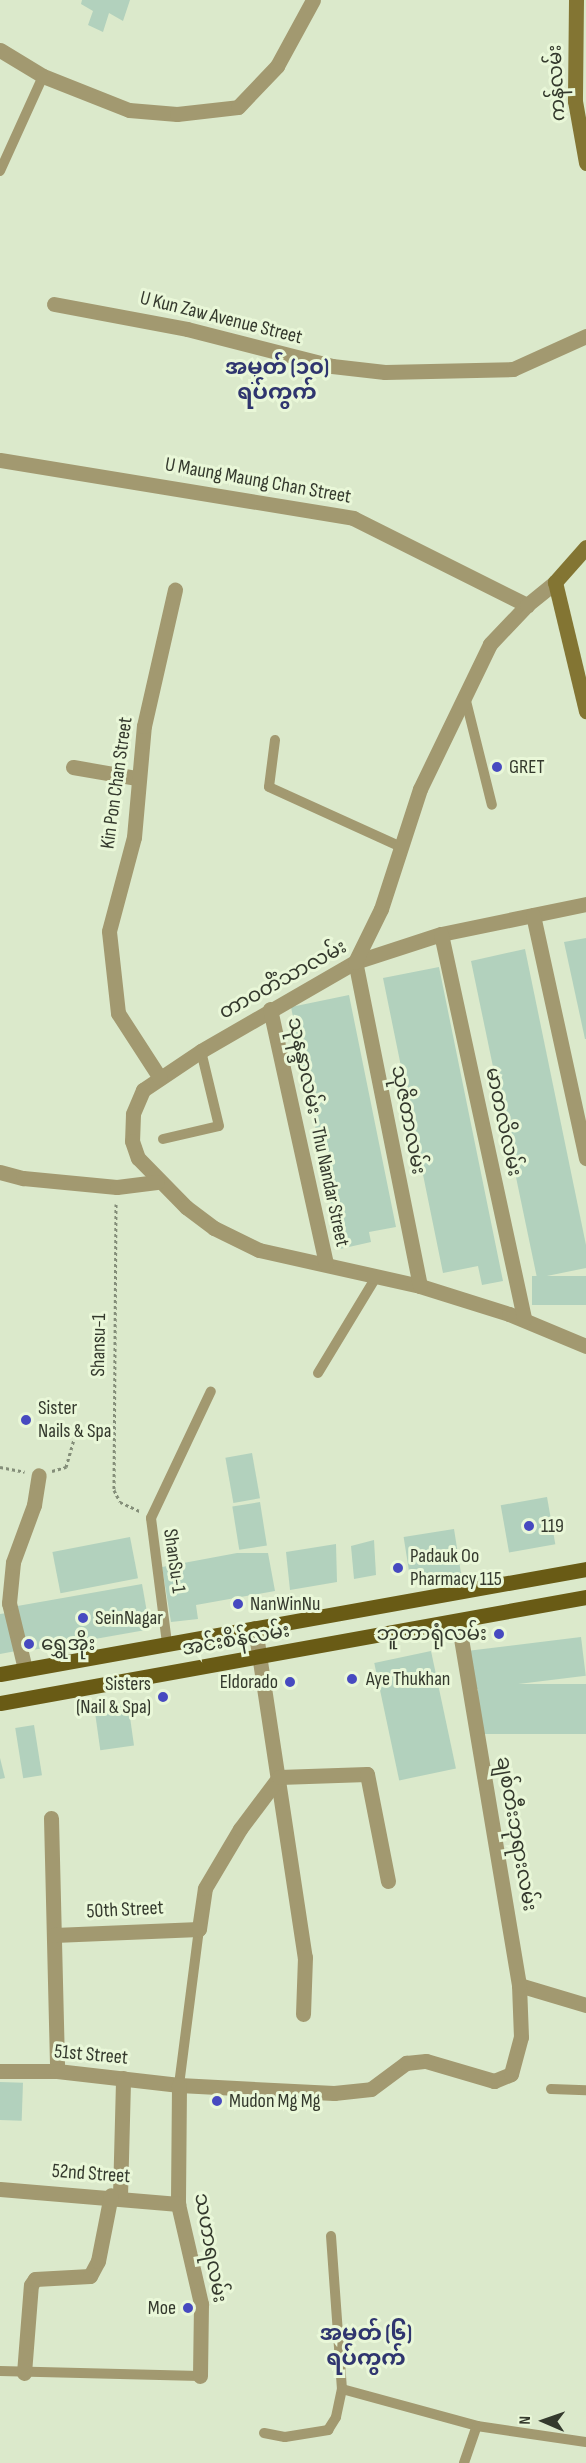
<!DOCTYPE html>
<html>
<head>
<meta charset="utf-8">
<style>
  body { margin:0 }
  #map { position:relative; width:586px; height:2463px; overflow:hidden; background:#dbe9cb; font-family:"Sofia Sans Condensed","Noto Sans Myanmar",sans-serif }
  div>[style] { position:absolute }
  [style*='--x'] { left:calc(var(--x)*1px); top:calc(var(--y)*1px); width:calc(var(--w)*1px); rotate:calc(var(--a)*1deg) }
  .building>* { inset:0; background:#b2d1bd; transform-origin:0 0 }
  .path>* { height:3px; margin-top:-1.5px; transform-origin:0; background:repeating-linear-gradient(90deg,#848e79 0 3px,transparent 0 6px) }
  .service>* { height:10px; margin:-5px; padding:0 5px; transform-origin:5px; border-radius:5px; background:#a29970 }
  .minor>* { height:15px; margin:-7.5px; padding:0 7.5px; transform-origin:7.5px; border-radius:7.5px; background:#a29970 }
  .secondary>* { height:15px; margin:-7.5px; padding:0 7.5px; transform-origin:7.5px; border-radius:7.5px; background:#837533 }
  .primary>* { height:15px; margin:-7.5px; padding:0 7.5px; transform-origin:7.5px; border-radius:7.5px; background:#695b15 }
  .dots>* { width:16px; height:16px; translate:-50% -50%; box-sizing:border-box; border:3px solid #e9f7d8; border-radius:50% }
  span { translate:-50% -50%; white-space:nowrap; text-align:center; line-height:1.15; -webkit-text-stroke:6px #e9f7d8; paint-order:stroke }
  .street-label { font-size:20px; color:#34392d }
  .poi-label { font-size:20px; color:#34392d }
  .left { translate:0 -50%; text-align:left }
  .right { translate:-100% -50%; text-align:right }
  .quarter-label { font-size:22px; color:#2f356f; font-weight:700 }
  .north { position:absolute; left:514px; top:2391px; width:60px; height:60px; -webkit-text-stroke:4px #e9f7d8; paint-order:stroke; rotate:272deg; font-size:16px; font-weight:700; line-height:24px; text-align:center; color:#34392d }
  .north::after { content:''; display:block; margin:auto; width:21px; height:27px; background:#34392d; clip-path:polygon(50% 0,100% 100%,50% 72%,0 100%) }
</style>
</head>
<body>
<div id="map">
  <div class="building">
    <i style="clip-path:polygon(82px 0,130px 0,123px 21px,109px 13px,103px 32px,88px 25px,93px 11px,81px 4px)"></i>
    <i style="clip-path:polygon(586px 938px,586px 1039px,585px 1039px,564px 942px)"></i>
    <i style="clip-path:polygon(525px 949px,586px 1245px,586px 1268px,537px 1278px,471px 961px)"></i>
    <i style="clip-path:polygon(439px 967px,503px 1281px,482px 1285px,478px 1266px,443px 1273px,383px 978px)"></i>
    <i style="clip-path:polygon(349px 995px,396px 1227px,369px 1232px,371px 1242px,340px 1249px,291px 1007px)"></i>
    <i style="left:586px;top:1276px;width:29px;height:54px;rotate:90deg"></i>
    <i style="left:252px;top:1453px;width:46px;height:27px;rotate:80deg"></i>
    <i style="left:547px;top:1497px;width:48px;height:47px;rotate:80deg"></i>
    <i style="left:260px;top:1502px;width:44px;height:28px;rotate:81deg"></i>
    <i style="left:454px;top:1529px;width:47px;height:51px;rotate:81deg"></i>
    <i style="left:130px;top:1537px;width:42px;height:79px;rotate:79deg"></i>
    <i style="clip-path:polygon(374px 1540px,376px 1575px,354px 1579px,351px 1546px)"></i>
    <i style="clip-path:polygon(336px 1544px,337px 1582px,290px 1590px,286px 1552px)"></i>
    <i style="clip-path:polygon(237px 1553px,268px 1553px,275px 1591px,196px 1605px,198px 1619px,171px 1622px,162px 1567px)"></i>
    <i style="left:142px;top:1584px;width:46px;height:128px;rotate:80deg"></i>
    <i style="clip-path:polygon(7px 1613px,16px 1651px,0 1654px,0 1614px)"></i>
    <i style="left:581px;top:1637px;width:39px;height:113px;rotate:83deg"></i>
    <i style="left:431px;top:1651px;width:120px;height:58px;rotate:78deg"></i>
    <i style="left:586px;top:1684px;width:50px;height:108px;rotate:90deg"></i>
    <i style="left:128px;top:1703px;width:43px;height:34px;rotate:82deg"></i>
    <i style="left:34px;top:1725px;width:51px;height:19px;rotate:81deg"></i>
    <i style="clip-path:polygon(0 1758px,5px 1778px,0 1779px)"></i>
    <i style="left:0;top:2082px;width:23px;height:38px;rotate:2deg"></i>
  </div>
  <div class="path">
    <i style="--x:116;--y:1204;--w:286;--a:90.4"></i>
    <i style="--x:114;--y:1490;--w:13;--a:63"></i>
    <i style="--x:120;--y:1502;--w:23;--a:25"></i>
    <i style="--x:0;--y:1467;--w:25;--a:11"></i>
    <i style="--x:52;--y:1471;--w:15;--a:-16"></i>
    <i style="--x:66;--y:1467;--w:33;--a:-74"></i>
    <i style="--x:75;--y:1435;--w:38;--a:-5"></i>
  </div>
  <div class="service">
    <i style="--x:0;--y:171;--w:104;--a:-65.6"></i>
    <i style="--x:465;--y:697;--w:111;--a:76"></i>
    <i style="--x:275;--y:740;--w:47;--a:97.3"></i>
    <i style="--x:269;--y:787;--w:143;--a:24.4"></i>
    <i style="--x:163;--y:1139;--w:57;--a:-13.1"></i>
    <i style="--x:219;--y:1126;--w:77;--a:-103.5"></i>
    <i style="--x:318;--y:1373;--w:110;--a:-58.8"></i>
    <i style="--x:167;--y:1643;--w:126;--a:-97.3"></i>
    <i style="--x:151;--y:1518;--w:140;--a:-64.7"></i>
    <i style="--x:179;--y:2085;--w:157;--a:-82.7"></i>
    <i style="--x:551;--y:2089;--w:35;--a:2"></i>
    <i style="--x:331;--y:2236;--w:153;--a:85.9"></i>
    <i style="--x:0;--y:2371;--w:200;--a:1.4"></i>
    <i style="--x:264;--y:2433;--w:21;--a:11"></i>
    <i style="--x:285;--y:2437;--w:44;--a:-9.2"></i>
    <i style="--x:328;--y:2430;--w:15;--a:-58"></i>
    <i style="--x:336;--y:2417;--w:29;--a:-78"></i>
    <i style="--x:342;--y:2389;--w:140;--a:15.3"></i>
    <i style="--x:464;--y:2463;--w:39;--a:-71"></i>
    <i style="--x:477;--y:2426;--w:110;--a:8.4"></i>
  </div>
  <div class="minor">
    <i style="--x:0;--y:50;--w:50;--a:31.2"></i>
    <i style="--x:43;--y:76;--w:92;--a:21.6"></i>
    <i style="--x:129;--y:110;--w:48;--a:4.8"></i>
    <i style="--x:177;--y:114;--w:61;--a:-6.5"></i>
    <i style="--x:238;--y:107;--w:57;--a:-46.4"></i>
    <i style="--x:277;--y:66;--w:75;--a:-61.4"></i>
    <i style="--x:54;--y:304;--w:135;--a:10.6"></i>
    <i style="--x:187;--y:329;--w:150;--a:14.3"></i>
    <i style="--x:332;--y:366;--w:53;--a:6.5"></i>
    <i style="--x:385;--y:372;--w:128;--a:-1.3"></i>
    <i style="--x:513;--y:369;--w:80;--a:-24.3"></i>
    <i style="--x:0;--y:460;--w:358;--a:9.3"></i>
    <i style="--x:353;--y:518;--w:195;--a:26.6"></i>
    <i style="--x:73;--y:767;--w:65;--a:9.8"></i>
    <i style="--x:586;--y:904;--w:148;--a:168.3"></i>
    <i style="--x:441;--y:934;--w:90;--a:162"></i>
    <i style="--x:355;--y:962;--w:178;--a:150"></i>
    <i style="--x:201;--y:1051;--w:70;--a:146.1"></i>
    <i style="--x:143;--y:1090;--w:26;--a:113"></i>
    <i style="--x:133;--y:1114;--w:27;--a:92"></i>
    <i style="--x:132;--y:1141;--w:18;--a:71"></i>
    <i style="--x:138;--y:1158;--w:69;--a:45.6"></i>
    <i style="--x:186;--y:1207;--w:35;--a:37"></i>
    <i style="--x:214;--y:1228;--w:50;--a:26.1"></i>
    <i style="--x:259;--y:1250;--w:165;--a:12.6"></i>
    <i style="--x:420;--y:1286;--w:93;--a:17.5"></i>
    <i style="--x:509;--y:1314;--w:83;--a:22.6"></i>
    <i style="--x:533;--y:915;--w:249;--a:77.7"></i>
    <i style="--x:441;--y:934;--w:394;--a:77.8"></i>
    <i style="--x:270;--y:1009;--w:260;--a:77.6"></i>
    <i style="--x:160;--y:1078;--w:77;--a:-122.9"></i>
    <i style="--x:118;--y:1013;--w:82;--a:-96.3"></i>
    <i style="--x:109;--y:931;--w:97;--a:-75.1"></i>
    <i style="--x:134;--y:837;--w:111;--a:-84.9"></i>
    <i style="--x:144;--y:726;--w:140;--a:-77.2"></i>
    <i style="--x:0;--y:1172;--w:24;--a:15"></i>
    <i style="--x:23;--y:1178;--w:94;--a:5.5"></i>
    <i style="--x:117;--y:1187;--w:40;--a:-7.1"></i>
    <i style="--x:420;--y:1286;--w:330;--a:-101.3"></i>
    <i style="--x:355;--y:962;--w:59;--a:-63.9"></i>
    <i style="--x:381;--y:909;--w:126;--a:-72"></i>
    <i style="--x:420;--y:789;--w:161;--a:-64.2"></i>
    <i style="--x:490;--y:644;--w:54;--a:-46.5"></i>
    <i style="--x:527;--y:605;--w:36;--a:-39"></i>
    <i style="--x:255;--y:1628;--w:333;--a:81.4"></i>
    <i style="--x:305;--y:1957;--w:57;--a:92"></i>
    <i style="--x:25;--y:1669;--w:68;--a:-103.6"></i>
    <i style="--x:9;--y:1603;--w:41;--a:-84.4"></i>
    <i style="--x:13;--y:1562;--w:61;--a:-69.8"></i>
    <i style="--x:34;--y:1505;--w:30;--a:-81"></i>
    <i style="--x:51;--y:1818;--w:253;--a:88.6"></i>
    <i style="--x:54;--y:1935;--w:145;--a:-2.4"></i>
    <i style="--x:199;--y:1929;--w:41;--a:-81.7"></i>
    <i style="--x:205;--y:1888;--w:69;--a:-59.3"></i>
    <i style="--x:240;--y:1829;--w:65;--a:-53.1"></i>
    <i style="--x:279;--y:1777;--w:88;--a:-2"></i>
    <i style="--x:367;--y:1774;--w:109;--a:78.9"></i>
    <i style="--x:519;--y:1985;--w:70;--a:16.6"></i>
    <i style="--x:0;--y:2071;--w:57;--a:0"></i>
    <i style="--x:57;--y:2071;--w:123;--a:6.5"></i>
    <i style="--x:179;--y:2085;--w:155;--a:3"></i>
    <i style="--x:334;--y:2093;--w:37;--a:-6"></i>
    <i style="--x:371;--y:2089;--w:44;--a:-36.6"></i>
    <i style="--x:406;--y:2063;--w:20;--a:-6"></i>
    <i style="--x:426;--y:2061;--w:71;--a:16.4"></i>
    <i style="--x:494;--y:2081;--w:18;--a:-22"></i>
    <i style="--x:511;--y:2074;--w:38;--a:-75"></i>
    <i style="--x:521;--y:2037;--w:52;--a:-92.2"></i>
    <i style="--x:519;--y:1985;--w:369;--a:-99.5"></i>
    <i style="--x:179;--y:2085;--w:119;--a:90.5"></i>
    <i style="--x:178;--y:2204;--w:103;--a:77"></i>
    <i style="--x:201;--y:2304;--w:72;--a:90.8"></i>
    <i style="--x:0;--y:2189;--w:179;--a:4.8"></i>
    <i style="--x:120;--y:2196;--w:118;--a:-88.5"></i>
    <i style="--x:24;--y:2373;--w:88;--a:-85.5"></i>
    <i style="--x:31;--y:2285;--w:7;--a:-56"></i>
    <i style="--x:35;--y:2279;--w:55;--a:-3.1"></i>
    <i style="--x:90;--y:2276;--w:17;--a:-62"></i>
    <i style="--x:98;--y:2261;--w:67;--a:-78.9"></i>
  </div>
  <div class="secondary">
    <i style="--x:576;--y:0;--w:101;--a:90.6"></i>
    <i style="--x:575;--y:101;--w:63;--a:79.9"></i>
    <i style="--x:586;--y:547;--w:47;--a:131.5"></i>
    <i style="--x:555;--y:582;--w:133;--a:76.5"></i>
  </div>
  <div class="primary">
    <i style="--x:0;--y:1674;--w:595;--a:-10.16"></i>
    <i style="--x:0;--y:1703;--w:596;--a:-10.25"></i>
  </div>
  <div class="dots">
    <i style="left:497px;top:767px;background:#474ac0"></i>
    <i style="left:26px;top:1420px;background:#474ac0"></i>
    <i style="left:529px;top:1526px;background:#474ac0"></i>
    <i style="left:398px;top:1568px;background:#474ac0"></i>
    <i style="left:238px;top:1604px;background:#474ac0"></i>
    <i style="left:83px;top:1618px;background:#474ac0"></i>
    <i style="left:499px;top:1634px;background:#474ac0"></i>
    <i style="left:29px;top:1644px;background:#474ac0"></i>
    <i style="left:352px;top:1679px;background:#474ac0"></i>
    <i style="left:290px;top:1682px;background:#474ac0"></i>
    <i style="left:163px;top:1697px;background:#474ac0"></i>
    <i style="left:217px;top:2101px;background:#474ac0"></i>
    <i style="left:188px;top:2308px;background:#474ac0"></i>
  </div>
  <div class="street-label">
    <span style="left:557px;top:83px;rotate:-93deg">ကန်လမ်း</span>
    <span style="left:221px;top:318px;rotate:14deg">U Kun Zaw Avenue Street</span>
    <span style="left:258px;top:481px;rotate:10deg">U Maung Maung Chan Street</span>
    <span style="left:117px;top:783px;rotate:-82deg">Kin Pon Chan Street</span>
    <span style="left:283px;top:980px;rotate:-29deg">တာဝတိံသာလမ်း</span>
    <span style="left:408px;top:1120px;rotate:79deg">သုဇိတာလမ်း</span>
    <span style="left:503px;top:1122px;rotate:78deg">မာတလိလမ်း</span>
    <span style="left:318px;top:1132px;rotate:78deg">သုနန္ဒာလမ်း - Thu Nandar Street</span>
    <span style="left:99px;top:1345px;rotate:-89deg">Shansu-1</span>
    <span style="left:174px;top:1561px;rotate:82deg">ShanSu-1</span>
    <span style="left:236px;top:1640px;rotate:-10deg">အင်းစိန်လမ်း</span>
    <span style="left:516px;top:1834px;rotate:80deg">ချစ်တီးဘုရားလမ်း</span>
    <span style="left:125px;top:1910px;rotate:-3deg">50th Street</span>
    <span style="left:91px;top:2055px;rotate:5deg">51st Street</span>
    <span style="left:91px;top:2174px;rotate:4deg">52nd Street</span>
    <span style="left:210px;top:2248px;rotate:80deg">သဟာရလမ်း</span>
  </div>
  <div class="poi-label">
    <span class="left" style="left:509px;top:767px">GRET</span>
    <span class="left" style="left:38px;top:1420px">Sister<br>Nails &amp; Spa</span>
    <span class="left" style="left:541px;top:1526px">119</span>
    <span class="left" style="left:410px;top:1568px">Padauk Oo<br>Pharmacy 115</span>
    <span class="left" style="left:250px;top:1604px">NanWinNu</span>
    <span class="left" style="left:95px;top:1618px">SeinNagar</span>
    <span class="right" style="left:487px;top:1634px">ဘူတာရုံလမ်း</span>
    <span class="left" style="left:41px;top:1644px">ရွှေအိုး</span>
    <span class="left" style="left:366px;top:1679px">Aye Thukhan</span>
    <span class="right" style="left:278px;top:1682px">Eldorado</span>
    <span class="right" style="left:151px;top:1696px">Sisters<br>(Nail &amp; Spa)</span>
    <span class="left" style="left:229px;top:2101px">Mudon Mg Mg</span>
    <span class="right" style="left:176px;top:2308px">Moe</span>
  </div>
  <div class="quarter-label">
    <span style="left:277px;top:380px">အမှတ် (၁၀)<br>ရပ်ကွက်</span>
    <span style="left:366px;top:2346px">အမှတ် (၆)<br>ရပ်ကွက်</span>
  </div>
  <div class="north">N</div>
</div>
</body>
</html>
